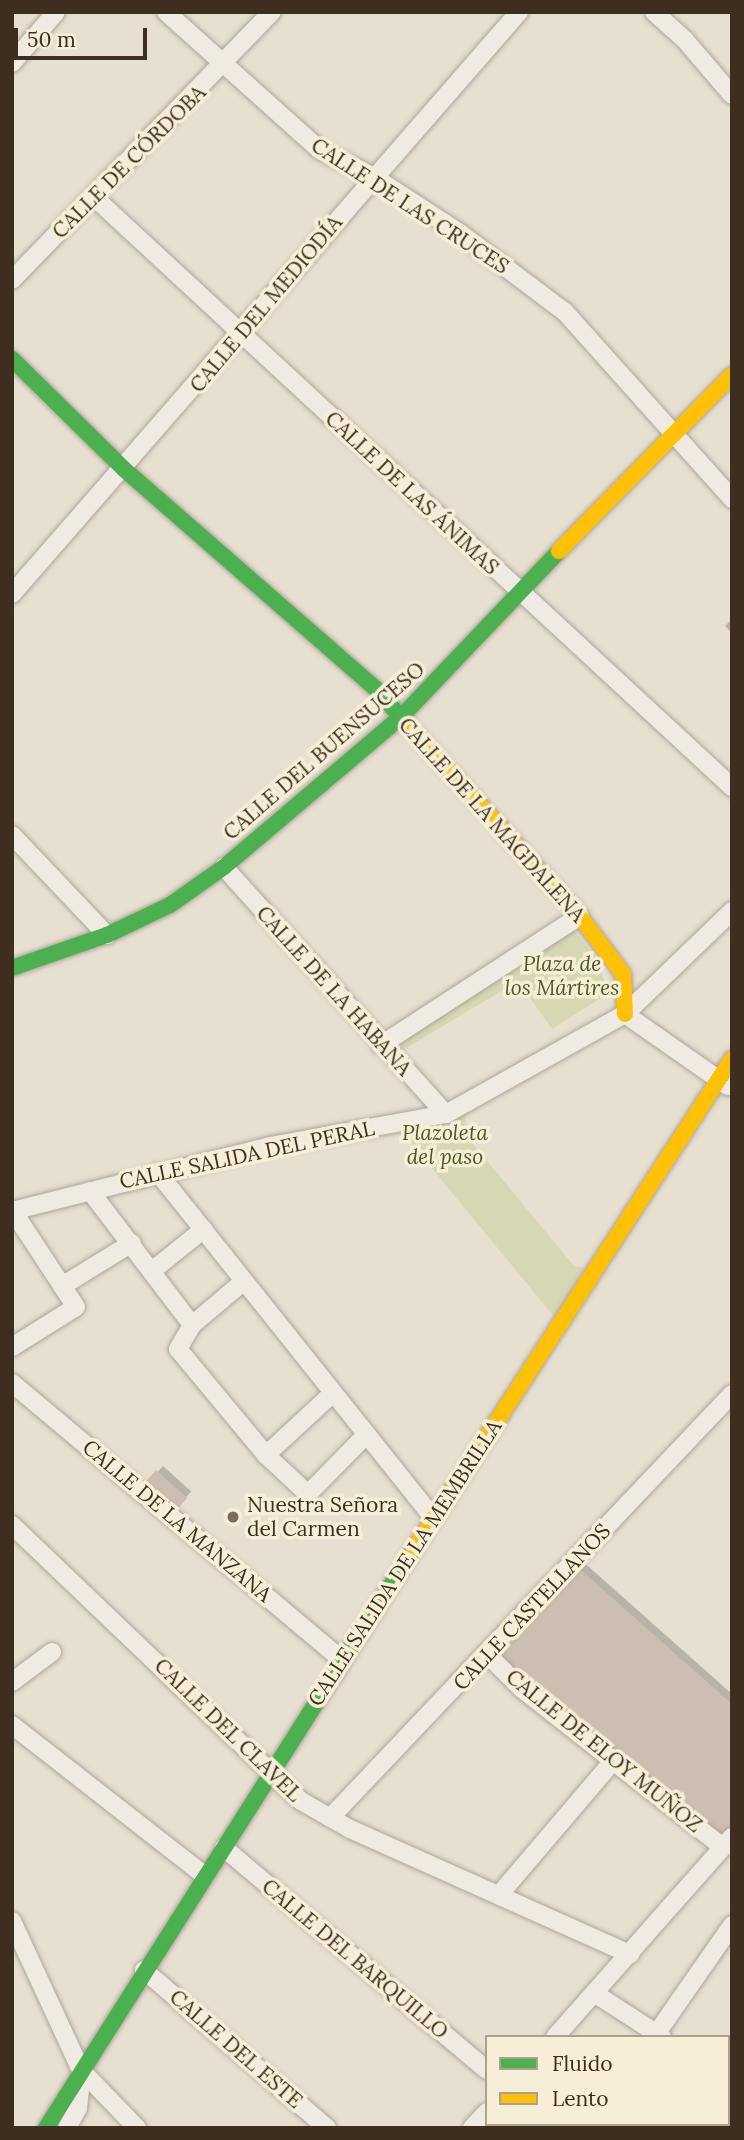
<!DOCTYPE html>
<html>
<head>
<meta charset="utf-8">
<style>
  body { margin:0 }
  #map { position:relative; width:744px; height:2140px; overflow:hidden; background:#e7e0d1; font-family:Lora,serif }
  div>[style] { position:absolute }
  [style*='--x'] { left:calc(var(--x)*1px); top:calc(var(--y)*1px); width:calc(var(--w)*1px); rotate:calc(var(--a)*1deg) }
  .green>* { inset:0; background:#d6d7b3 }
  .shadow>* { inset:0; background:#0003; transform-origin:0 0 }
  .building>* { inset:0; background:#cbbfb2; transform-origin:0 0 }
  .roads { filter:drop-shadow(0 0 2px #ada599) drop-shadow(0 0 2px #ada599) }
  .street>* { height:18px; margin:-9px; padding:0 9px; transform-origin:9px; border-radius:9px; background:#efebe3 }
  .fast>* { height:16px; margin:-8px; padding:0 8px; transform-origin:8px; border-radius:8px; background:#4caf50 }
  .slow>* { height:16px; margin:-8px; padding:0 8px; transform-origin:8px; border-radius:8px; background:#ffc107 }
  .dots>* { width:19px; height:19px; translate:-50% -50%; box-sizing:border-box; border:4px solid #f7eed8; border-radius:50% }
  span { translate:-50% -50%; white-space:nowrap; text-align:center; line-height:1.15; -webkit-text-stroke:7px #f7eed8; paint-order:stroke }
  .street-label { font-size:21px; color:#3d2e20 }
  .park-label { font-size:21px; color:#4d5a26; font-style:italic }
  .poi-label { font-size:21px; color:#3d2e20 }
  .left { translate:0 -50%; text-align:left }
  .frame { position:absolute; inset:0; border:14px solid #3d2e20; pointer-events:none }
  .legend { position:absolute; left:485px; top:2035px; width:245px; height:91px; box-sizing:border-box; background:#f7eed8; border:2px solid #ada18e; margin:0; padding:9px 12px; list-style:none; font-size:21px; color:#3d2e20 }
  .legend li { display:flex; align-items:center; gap:14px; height:35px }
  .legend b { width:35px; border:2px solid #ada18e }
  .scale { position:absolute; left:14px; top:28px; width:133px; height:32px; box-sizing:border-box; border:4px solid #3d2e20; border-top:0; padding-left:9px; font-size:21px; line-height:24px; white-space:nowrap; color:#3d2e20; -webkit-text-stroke:5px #f7eed8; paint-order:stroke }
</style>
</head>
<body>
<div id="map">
  <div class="green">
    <i style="clip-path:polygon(570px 926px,597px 959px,606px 986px,604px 996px,552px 1029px,518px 981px,400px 1052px,384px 1033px)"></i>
    <i style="clip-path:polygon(464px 1110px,469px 1139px,574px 1266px,584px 1268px,556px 1319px,402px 1132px)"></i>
    <i style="clip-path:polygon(728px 2100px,732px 2128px,594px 2128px,728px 2124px)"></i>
  </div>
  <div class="shadow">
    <i style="clip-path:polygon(732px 619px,732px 633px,725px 626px)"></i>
    <i style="left:163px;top:1466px;width:38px;height:29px;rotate:42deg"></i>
    <i style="clip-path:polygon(580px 1559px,732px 1694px,732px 1835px,499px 1663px)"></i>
  </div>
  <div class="building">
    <i style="left:156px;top:1470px;width:42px;height:23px;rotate:42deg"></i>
    <i style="clip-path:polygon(573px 1563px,732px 1704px,732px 1837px,723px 1847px,496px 1663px)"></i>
  </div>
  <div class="roads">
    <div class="street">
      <i style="--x:166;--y:12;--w:207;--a:41.9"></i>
      <i style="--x:320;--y:150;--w:60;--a:26.6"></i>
      <i style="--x:374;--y:177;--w:103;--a:33.1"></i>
      <i style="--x:460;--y:233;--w:131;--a:37"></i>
      <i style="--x:565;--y:312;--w:251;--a:48.2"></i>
      <i style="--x:654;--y:12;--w:42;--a:42.1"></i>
      <i style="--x:685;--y:40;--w:72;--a:49.5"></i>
      <i style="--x:12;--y:63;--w:67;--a:-49.2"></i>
      <i style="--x:95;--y:198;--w:868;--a:42.76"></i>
      <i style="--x:12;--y:280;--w:373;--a:-45.9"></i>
      <i style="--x:12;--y:594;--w:772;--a:-48.94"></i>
      <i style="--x:12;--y:835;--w:138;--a:46.5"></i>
      <i style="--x:224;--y:867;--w:332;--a:48.1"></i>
      <i style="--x:625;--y:1014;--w:126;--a:35"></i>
      <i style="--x:381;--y:1045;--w:237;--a:-33"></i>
      <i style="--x:158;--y:1173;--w:441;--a:51.4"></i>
      <i style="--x:90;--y:1191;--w:168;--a:52.7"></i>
      <i style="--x:192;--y:1325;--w:68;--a:-40.2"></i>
      <i style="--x:12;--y:1211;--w:267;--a:-14.1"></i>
      <i style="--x:271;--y:1146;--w:178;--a:-10.4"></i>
      <i style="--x:446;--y:1114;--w:205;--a:-29.2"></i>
      <i style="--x:625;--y:1014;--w:149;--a:-43.9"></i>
      <i style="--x:153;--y:1270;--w:65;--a:-38.8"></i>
      <i style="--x:62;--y:1286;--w:82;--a:-31.6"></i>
      <i style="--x:192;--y:1325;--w:28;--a:120"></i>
      <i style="--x:178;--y:1349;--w:138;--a:50.3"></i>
      <i style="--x:266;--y:1455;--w:57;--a:42.9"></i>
      <i style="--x:308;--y:1494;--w:84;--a:-45.5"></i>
      <i style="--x:12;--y:1347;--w:75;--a:-32"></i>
      <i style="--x:76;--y:1307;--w:115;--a:-123.3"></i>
      <i style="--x:12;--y:1383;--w:431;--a:40"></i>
      <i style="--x:266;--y:1455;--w:91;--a:-42.8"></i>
      <i style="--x:12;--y:1525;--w:400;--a:43.7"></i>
      <i style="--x:301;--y:1801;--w:56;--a:29.7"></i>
      <i style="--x:350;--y:1829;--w:307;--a:24.1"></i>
      <i style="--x:487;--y:1654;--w:49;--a:45"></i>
      <i style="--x:522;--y:1689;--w:256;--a:38.2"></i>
      <i style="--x:12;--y:1682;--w:50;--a:-36.9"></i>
      <i style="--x:12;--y:1725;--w:245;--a:38"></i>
      <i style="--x:330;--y:1818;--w:584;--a:-46.53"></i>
      <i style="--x:224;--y:1848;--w:344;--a:40.2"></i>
      <i style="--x:499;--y:1895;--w:176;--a:-49.6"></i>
      <i style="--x:12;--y:1921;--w:164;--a:65.2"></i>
      <i style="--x:81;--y:2070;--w:81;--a:46"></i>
      <i style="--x:144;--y:1970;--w:242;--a:40.8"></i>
      <i style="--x:594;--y:1993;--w:81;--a:32.9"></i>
      <i style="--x:555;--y:2037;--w:267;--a:-48.5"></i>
      <i style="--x:654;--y:2037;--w:136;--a:-55.1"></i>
      <i style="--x:728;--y:2087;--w:4;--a:27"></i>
      <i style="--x:67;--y:2128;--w:23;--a:-61"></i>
      <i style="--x:78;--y:2108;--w:31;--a:-84"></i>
      <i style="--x:472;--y:2128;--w:22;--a:-47"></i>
      <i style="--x:582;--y:2128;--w:5;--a:-53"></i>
    </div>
    <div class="fast">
      <i style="--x:12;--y:359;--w:158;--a:44.5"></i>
      <i style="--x:125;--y:470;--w:332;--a:41.1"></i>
      <i style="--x:375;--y:688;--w:50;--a:48.3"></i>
      <i style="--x:12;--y:968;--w:101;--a:-19.2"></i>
      <i style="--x:107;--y:935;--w:70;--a:-25.5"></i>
      <i style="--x:170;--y:905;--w:66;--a:-35.1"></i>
      <i style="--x:224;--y:867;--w:232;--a:-40.3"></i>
      <i style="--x:401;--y:717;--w:229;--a:-46.4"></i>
      <i style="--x:46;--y:2128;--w:686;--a:-57.56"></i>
    </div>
    <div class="slow">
      <i style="--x:559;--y:551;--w:247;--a:-45.5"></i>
      <i style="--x:408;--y:725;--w:254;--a:48"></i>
      <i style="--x:578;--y:914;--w:75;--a:53.1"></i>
      <i style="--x:623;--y:974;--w:40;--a:87.1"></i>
      <i style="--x:414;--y:1549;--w:584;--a:-57.02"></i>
    </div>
  </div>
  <div class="dots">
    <i style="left:233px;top:1517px;background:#786c5e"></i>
  </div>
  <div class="street-label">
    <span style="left:129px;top:162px;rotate:-45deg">CALLE DE CÓRDOBA</span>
    <span style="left:410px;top:206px;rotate:33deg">CALLE DE LAS CRUCES</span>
    <span style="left:266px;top:304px;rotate:-50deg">CALLE DEL MEDIODÍA</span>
    <span style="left:412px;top:493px;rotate:43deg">CALLE DE LAS ÁNIMAS</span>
    <span style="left:324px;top:751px;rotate:-41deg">CALLE DEL BUENSUCESO</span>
    <span style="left:492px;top:820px;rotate:48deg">CALLE DE LA MAGDALENA</span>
    <span style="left:334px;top:991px;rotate:48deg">CALLE DE LA HABANA</span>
    <span style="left:247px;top:1155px;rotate:-12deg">CALLE SALIDA DEL PERAL</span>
    <span style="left:177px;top:1521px;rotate:40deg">CALLE DE LA MANZANA</span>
    <span style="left:405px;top:1563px;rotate:-57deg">CALLE SALIDA DE LA MEMBRILLA</span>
    <span style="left:532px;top:1607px;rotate:-47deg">CALLE CASTELLANOS</span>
    <span style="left:228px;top:1730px;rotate:44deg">CALLE DEL CLAVEL</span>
    <span style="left:604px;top:1751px;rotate:39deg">CALLE DE ELOY MUÑOZ</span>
    <span style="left:355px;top:1959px;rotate:40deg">CALLE DEL BARQUILLO</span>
    <span style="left:236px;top:2049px;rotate:41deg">CALLE DEL ESTE</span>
  </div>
  <div class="park-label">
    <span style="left:562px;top:976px">Plaza de<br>los Mártires</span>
    <span style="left:445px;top:1145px">Plazoleta<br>del paso</span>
  </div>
  <div class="poi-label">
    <span class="left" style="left:247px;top:1517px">Nuestra Señora<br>del Carmen</span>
  </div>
  <div class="frame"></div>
  <ul class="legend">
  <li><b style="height:9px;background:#4caf50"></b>Fluido</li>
  <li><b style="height:9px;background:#ffc107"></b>Lento</li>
  </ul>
  <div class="scale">50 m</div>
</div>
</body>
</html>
